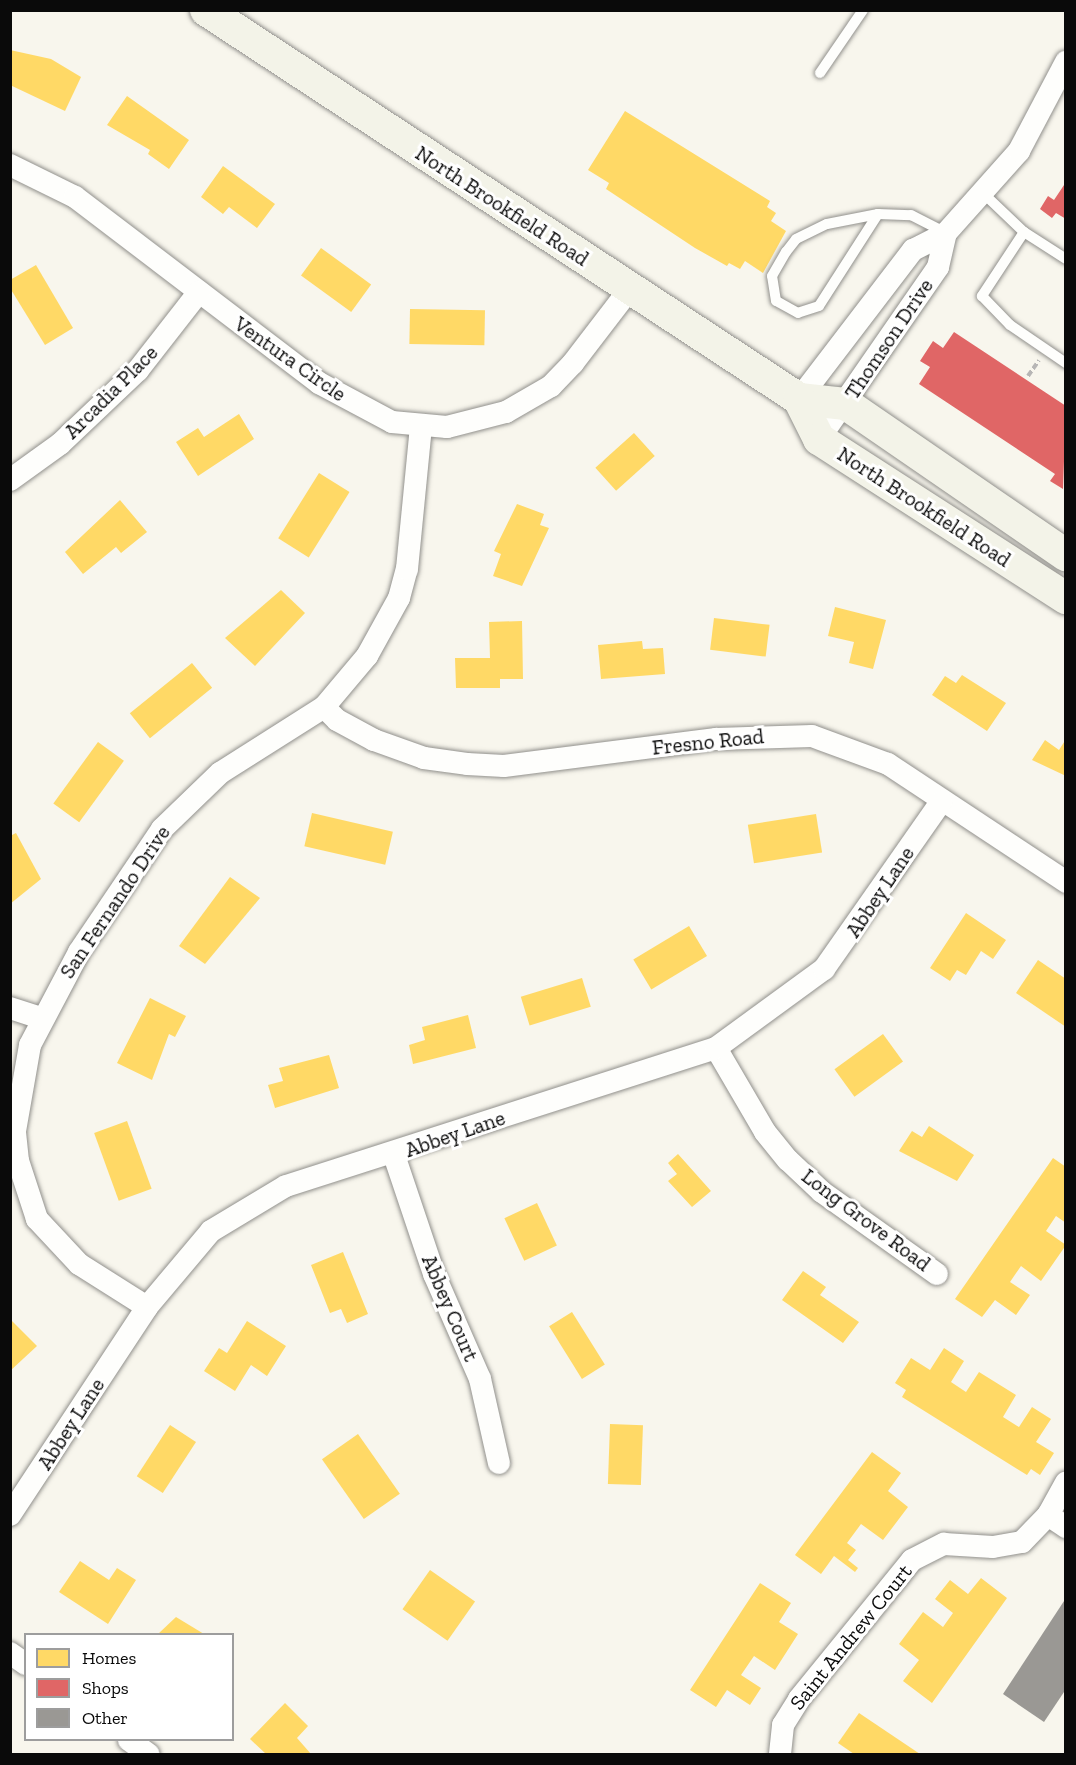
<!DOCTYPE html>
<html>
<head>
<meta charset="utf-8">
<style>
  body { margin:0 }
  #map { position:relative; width:1076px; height:1765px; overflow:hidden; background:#f8f6ed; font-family:"Zilla Slab",serif }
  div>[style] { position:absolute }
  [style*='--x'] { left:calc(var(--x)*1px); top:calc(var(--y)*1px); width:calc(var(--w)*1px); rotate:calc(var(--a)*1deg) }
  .homes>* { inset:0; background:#ffd966; transform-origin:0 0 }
  .shops>* { inset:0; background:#e06666 }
  .building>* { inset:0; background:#9a9894 }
  .path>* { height:4px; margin-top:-2px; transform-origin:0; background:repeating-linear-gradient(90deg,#b7b6b5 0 6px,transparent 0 9px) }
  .roads { filter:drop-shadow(0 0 2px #91908c) drop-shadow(0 0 2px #91908c) }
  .lane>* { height:10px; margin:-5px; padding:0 5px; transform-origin:5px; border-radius:5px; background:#fefefc }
  .street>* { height:22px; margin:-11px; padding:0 11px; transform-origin:11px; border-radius:11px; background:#fefefc }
  .secondary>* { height:32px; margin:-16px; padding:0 16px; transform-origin:16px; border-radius:16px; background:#f3f3e8 }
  span { translate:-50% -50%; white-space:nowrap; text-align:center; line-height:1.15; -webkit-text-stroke:6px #fff; paint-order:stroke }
  .street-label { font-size:21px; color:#0a0a0a }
  .frame { position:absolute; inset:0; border:12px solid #0a0a0a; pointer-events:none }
  .legend { position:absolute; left:24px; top:1633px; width:210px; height:108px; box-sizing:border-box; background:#fff; border:2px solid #9d9d9d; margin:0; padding:8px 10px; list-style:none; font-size:18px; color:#0a0a0a }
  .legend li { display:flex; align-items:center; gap:12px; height:30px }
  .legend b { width:30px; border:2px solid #9d9d9d }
</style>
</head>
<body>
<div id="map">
  <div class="homes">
    <i style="clip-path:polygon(10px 50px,51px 59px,81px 77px,65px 111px,10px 85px)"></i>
    <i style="clip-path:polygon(127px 96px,189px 140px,169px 169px,148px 154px,150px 150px,107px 125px)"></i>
    <i style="clip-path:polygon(625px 111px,770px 201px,767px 207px,776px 213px,771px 221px,786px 231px,763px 273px,745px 261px,740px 269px,729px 263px,727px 266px,695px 248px,606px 189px,609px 183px,588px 170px)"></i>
    <i style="clip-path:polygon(223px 166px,275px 204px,257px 228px,229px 207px,223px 214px,201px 197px)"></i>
    <i style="left:321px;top:248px;width:62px;height:34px;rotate:36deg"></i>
    <i style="clip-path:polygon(36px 265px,73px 328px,45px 345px,10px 288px,10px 280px)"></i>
    <i style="left:410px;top:309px;width:75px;height:35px;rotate:1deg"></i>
    <i style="clip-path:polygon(239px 414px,254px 439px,198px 476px,176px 442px,198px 428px,204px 437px)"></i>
    <i style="left:634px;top:433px;width:31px;height:52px;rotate:48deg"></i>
    <i style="left:319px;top:473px;width:36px;height:77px;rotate:32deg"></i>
    <i style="clip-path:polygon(120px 500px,147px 532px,121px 553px,116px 547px,83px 574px,65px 552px)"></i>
    <i style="clip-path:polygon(517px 504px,544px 514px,540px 525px,549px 528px,522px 586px,493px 576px,501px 554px,494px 551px)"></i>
    <i style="clip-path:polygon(281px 590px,305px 613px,255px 666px,225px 638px)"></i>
    <i style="clip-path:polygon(835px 607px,886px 620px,873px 669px,849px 663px,854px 642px,828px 636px)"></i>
    <i style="left:714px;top:618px;width:56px;height:32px;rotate:7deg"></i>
    <i style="clip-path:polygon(522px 621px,523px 679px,500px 679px,500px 688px,456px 688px,455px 658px,490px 658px,489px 622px)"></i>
    <i style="clip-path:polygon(642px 641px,643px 649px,663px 648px,665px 674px,601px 679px,598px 645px)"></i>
    <i style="left:192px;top:663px;width:32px;height:80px;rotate:51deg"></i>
    <i style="clip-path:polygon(962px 675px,1006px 703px,987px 731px,932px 695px,945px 676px,956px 683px)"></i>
    <i style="clip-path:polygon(1066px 739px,1066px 776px,1032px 760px,1045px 740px,1059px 750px)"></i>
    <i style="left:98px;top:742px;width:32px;height:76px;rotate:36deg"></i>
    <i style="left:312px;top:813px;width:83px;height:34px;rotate:13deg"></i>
    <i style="left:816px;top:814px;width:39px;height:69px;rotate:81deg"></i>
    <i style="clip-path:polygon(16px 833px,41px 879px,10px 904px,10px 836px)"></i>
    <i style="clip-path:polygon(230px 877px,260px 898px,205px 964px,179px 946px)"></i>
    <i style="clip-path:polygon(966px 913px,1006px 940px,993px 959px,981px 951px,966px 975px,957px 970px,950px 981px,930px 968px)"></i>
    <i style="left:689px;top:926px;width:35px;height:65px;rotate:59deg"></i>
    <i style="clip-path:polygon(1038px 960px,1066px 979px,1066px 1027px,1016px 993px)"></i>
    <i style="left:582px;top:978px;width:30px;height:64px;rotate:73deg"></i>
    <i style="clip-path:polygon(150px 998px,186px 1016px,175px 1037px,169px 1034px,152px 1080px,117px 1063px)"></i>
    <i style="clip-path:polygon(468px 1015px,476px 1048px,413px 1064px,409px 1045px,425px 1040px,422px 1027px)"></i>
    <i style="left:883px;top:1034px;width:34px;height:60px;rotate:54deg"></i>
    <i style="clip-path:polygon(329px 1055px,339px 1088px,275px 1108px,268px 1085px,283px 1081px,279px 1068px)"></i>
    <i style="left:127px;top:1121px;width:72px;height:35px;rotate:70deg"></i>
    <i style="clip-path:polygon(929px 1126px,974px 1155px,957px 1181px,899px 1151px,912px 1131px,922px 1137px)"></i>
    <i style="clip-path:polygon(678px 1154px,711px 1191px,692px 1207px,668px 1181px,677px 1174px,668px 1163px)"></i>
    <i style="clip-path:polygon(1053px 1158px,1066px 1167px,1066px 1223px,1056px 1216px,1046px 1231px,1066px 1245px,1041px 1281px,1021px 1266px,1010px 1282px,1030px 1295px,1016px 1315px,995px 1300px,982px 1317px,955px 1299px)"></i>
    <i style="left:537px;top:1203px;width:47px;height:36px;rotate:65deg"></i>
    <i style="clip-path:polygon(343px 1252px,368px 1314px,347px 1323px,341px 1309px,330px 1313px,311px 1265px)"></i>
    <i style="clip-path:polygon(803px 1271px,826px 1287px,820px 1295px,859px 1322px,843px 1343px,782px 1300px)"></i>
    <i style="left:572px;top:1312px;width:62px;height:27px;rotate:58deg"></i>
    <i style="clip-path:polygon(10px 1319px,37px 1346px,10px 1371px)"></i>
    <i style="clip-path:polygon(247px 1321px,286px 1346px,267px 1376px,251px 1365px,235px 1391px,204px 1371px,219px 1348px,227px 1353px)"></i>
    <i style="clip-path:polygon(944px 1348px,964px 1361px,951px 1382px,966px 1392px,979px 1372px,1016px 1395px,1003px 1417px,1019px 1427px,1032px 1407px,1051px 1419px,1036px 1442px,1054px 1453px,1040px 1475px,1031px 1469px,1027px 1475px,902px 1397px,906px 1390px,895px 1383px,911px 1358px,930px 1370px)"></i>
    <i style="left:610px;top:1424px;width:33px;height:60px;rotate:2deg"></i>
    <i style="left:170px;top:1425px;width:31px;height:61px;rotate:33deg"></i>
    <i style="left:358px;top:1434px;width:73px;height:44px;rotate:55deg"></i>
    <i style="clip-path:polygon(872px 1452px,901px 1473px,888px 1491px,908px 1507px,883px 1540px,861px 1524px,847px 1543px,856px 1550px,848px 1560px,858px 1568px,855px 1572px,834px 1556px,821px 1574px,795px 1555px)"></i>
    <i style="clip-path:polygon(80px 1561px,109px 1580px,117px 1568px,136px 1580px,108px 1624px,59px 1592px)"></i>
    <i style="left:430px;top:1570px;width:55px;height:48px;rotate:35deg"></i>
    <i style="clip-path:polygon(981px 1578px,1007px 1598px,932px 1703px,903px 1681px,919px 1660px,899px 1644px,923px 1612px,943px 1627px,953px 1613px,935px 1599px,950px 1580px,968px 1594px)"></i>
    <i style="clip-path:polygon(760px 1583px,791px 1603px,779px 1622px,798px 1634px,775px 1670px,754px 1656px,741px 1675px,761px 1688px,750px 1705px,727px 1690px,716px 1707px,690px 1690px)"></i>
    <i style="clip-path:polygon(176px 1617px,204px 1634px,158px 1634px)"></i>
    <i style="clip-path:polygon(285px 1703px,308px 1726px,297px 1738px,311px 1754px,266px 1754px,250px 1739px)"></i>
    <i style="clip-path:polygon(859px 1713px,920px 1754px,854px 1754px,838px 1743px)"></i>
  </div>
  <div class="shops">
    <i style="clip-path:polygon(1066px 182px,1066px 219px,1056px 213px,1052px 218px,1040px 209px,1048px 196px,1054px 200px)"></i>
    <i style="clip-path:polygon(954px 332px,1066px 406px,1063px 489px,1050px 481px,1055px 474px,919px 384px,930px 367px,920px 361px,933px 341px,943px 348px)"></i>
  </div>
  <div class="building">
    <i style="clip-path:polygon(1064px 1601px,1066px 1689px,1044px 1722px,1003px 1694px)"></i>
  </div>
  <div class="path">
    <i style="--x:1028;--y:376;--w:19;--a:-55"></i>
  </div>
  <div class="roads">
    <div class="lane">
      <i style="--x:820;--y:73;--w:76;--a:-55.7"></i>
      <i style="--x:983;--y:193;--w:57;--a:43.6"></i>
      <i style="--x:1024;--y:232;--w:50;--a:32.7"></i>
      <i style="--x:878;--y:214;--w:109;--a:122.7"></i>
      <i style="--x:819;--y:306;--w:22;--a:162"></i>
      <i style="--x:798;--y:313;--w:25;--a:-151"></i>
      <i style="--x:776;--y:301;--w:25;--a:-99"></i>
      <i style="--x:772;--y:276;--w:28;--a:-60"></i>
      <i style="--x:786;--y:252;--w:16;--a:-52"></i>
      <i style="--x:796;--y:239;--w:34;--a:-26"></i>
      <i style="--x:827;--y:224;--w:52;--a:-11.1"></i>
      <i style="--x:878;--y:214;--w:33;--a:2"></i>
      <i style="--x:911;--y:215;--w:39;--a:27"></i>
      <i style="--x:1024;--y:232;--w:77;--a:123.3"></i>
      <i style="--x:982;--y:296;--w:40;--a:46"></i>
      <i style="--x:1010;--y:325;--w:68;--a:34.2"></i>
    </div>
    <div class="street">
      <i style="--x:10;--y:165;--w:72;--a:26.2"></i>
      <i style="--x:75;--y:197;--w:307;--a:37.3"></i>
      <i style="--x:319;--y:383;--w:83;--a:28.1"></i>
      <i style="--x:392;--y:422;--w:55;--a:5.2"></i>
      <i style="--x:447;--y:427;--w:61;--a:-14.3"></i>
      <i style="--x:506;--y:412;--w:52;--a:-30"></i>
      <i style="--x:551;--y:386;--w:32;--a:-46"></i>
      <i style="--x:573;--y:363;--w:92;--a:-52.5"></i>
      <i style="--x:799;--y:399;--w:188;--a:-52.6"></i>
      <i style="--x:913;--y:250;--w:37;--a:-27"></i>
      <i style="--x:946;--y:233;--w:110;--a:-48.3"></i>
      <i style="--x:1019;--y:151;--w:101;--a:-62.2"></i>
      <i style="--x:819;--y:439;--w:209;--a:-55.3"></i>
      <i style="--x:938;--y:267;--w:35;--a:-77"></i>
      <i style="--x:10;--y:480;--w:62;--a:-35.8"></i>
      <i style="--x:60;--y:444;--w:108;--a:-43.5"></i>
      <i style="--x:138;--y:370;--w:99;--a:-52"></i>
      <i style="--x:324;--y:707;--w:18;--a:45"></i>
      <i style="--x:337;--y:720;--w:42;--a:28.4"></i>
      <i style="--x:374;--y:740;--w:53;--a:19.8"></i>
      <i style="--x:424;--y:758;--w:43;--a:7.9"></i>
      <i style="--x:467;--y:764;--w:37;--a:3"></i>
      <i style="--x:504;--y:766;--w:214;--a:-7.3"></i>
      <i style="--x:716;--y:739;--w:96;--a:-1.8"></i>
      <i style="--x:812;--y:736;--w:81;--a:20.2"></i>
      <i style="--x:888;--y:764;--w:214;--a:33.5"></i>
      <i style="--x:10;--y:1008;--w:32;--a:18"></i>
      <i style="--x:716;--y:1048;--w:97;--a:59.7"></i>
      <i style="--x:765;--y:1132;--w:36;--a:51"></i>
      <i style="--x:788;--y:1160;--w:47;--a:43.3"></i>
      <i style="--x:822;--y:1192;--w:141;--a:35.5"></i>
      <i style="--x:394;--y:1155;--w:126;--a:71.4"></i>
      <i style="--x:434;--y:1274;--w:115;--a:66.3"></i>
      <i style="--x:480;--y:1379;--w:86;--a:77.3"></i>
      <i style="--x:147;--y:1307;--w:80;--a:-147.7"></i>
      <i style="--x:79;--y:1264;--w:62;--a:-133"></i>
      <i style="--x:37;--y:1219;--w:61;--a:-108.1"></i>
      <i style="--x:18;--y:1161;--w:30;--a:-96"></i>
      <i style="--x:15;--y:1131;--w:87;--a:-80.1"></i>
      <i style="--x:30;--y:1045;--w:105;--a:-62.2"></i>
      <i style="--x:79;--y:952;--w:148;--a:-56"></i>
      <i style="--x:162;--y:829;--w:81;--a:-44"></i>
      <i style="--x:220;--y:773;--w:123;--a:-32.4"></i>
      <i style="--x:324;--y:707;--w:67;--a:-49.9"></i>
      <i style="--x:367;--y:656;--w:66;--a:-61.1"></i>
      <i style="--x:399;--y:598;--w:30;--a:-75"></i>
      <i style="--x:407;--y:569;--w:143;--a:-84.4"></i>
      <i style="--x:10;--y:1515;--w:249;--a:-56.6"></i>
      <i style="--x:147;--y:1307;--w:99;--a:-49.9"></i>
      <i style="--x:211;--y:1231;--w:87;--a:-31"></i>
      <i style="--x:286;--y:1186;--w:452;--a:-17.8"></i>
      <i style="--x:716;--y:1048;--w:134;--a:-36.2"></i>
      <i style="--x:824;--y:969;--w:204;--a:-55"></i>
      <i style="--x:1048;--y:1515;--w:22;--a:34"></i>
      <i style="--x:10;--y:1653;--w:19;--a:35"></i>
      <i style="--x:129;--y:1740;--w:24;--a:36"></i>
      <i style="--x:780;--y:1754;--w:29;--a:-84"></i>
      <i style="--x:783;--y:1725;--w:31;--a:-58"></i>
      <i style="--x:799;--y:1699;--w:179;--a:-50.9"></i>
      <i style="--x:912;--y:1560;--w:36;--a:-27"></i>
      <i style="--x:944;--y:1544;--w:49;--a:3.5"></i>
      <i style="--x:993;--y:1547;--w:29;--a:-10"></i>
      <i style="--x:1022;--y:1542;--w:37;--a:-46"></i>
      <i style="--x:1048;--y:1515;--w:37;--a:-61"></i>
    </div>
    <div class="secondary">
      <i style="--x:206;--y:10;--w:709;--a:33.26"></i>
      <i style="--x:799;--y:399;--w:47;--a:6.1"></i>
      <i style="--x:846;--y:404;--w:267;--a:34.5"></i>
      <i style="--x:799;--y:399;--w:45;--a:63.4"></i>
      <i style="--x:819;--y:439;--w:294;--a:32.8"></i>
    </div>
  </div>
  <div class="street-label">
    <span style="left:502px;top:206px;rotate:33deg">North Brookfield Road</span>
    <span style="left:889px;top:339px;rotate:-56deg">Thomson Drive</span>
    <span style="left:290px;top:359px;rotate:35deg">Ventura Circle</span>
    <span style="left:111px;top:392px;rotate:-45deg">Arcadia Place</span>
    <span style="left:924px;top:507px;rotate:33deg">North Brookfield Road</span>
    <span style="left:708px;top:742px;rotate:-6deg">Fresno Road</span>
    <span style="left:880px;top:892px;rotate:-56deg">Abbey Lane</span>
    <span style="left:115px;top:902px;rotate:-56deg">San Fernando Drive</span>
    <span style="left:455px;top:1134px;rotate:-19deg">Abbey Lane</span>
    <span style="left:866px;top:1220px;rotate:37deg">Long Grove Road</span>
    <span style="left:450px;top:1308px;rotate:67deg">Abbey Court</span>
    <span style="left:71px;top:1424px;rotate:-57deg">Abbey Lane</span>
    <span style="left:851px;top:1637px;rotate:-51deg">Saint Andrew Court</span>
  </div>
  <div class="frame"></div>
  <ul class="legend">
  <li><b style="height:16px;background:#ffd966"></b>Homes</li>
  <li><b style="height:16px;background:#e06666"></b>Shops</li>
  <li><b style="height:16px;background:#9a9894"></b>Other</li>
  </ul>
</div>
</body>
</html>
